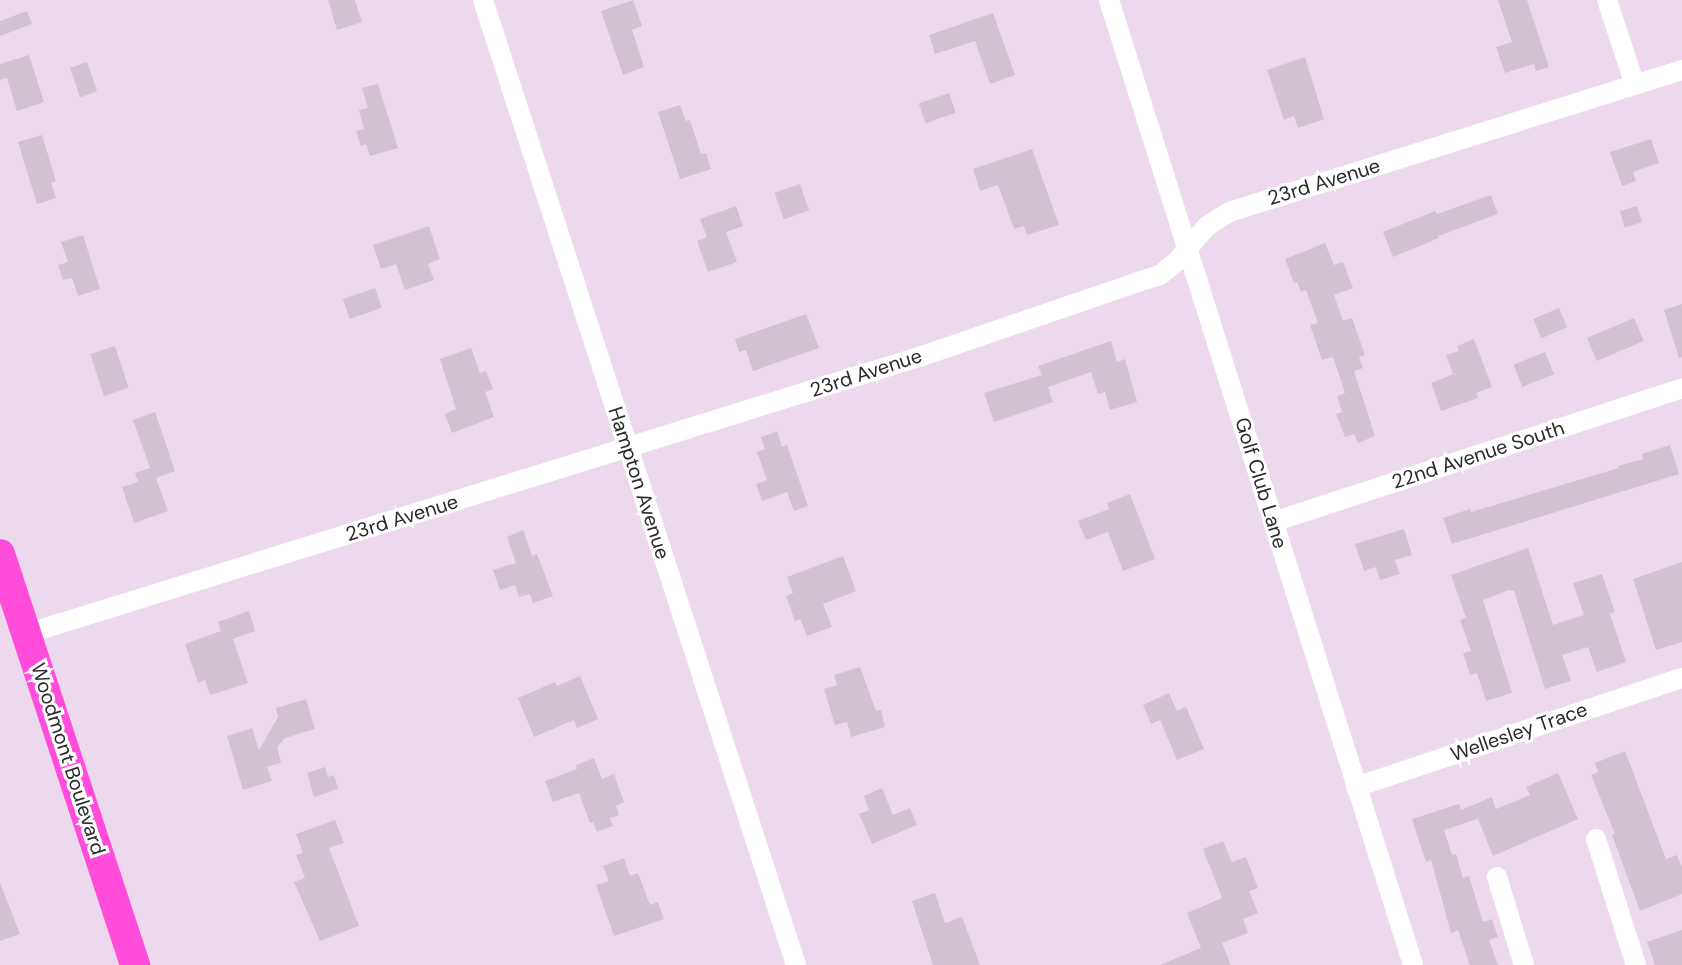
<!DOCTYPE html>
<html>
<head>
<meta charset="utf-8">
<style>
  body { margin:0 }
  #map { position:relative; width:1682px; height:965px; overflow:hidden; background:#edd9ed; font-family:"DM Sans",sans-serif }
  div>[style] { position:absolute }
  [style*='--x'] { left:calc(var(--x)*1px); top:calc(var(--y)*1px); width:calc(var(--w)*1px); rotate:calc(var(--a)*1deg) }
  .building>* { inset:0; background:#d2c2d1; transform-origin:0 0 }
  .street>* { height:20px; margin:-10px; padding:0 10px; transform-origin:10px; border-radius:10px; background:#fff }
  .primary>* { height:30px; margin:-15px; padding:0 15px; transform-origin:15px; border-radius:15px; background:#ff4cdb }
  span { translate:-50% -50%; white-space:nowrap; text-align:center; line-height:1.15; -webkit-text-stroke:6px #fff; paint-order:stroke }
  .street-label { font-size:20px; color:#292929 }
</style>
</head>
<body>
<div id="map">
  <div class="building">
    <i style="clip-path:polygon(328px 0,355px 0,362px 22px,337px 30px)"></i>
    <i style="clip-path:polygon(633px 0,642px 26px,632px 30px,644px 67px,623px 75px,601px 11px)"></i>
    <i style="clip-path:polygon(1498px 0,1527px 0,1549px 67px,1536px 71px,1534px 64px,1505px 73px,1496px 47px,1512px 42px)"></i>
    <i style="clip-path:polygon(27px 11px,32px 24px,0 36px,0 21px)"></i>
    <i style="clip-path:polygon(993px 13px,1015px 75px,990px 84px,975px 41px,935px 54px,929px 35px)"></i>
    <i style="clip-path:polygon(29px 55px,44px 102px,17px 111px,7px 78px,0 80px,0 64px)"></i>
    <i style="clip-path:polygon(1305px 57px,1324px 119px,1298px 128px,1294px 116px,1284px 120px,1267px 70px)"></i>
    <i style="left:87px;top:62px;width:31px;height:18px;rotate:71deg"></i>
    <i style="clip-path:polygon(378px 84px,398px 148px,370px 156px,366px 144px,361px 146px,356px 131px,364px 129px,359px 110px,368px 108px,362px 88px)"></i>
    <i style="left:949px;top:93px;width:21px;height:32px;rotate:71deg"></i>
    <i style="clip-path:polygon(680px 105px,686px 121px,690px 120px,701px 154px,706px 153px,711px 169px,680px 179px,658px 112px)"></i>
    <i style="clip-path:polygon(42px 135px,56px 181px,51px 183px,56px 198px,37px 204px,18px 142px)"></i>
    <i style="clip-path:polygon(1651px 139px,1659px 163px,1633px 172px,1636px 181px,1622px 186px,1610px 152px)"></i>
    <i style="clip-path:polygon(1032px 149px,1059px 225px,1027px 235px,1024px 226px,1014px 229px,998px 185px,980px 191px,973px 169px)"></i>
    <i style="left:800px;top:184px;width:28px;height:27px;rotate:71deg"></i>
    <i style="clip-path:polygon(1491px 195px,1498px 214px,1438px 236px,1439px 238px,1393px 257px,1383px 232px,1435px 211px,1437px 214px)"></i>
    <i style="clip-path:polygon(736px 206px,743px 226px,726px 232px,737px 262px,708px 272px,697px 241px,707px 237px,700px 219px)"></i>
    <i style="left:1637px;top:206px;width:17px;height:18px;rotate:73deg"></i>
    <i style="clip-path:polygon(429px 226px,440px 259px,428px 264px,434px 280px,405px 290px,396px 264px,381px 269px,373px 245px)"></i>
    <i style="clip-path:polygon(83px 235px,100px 289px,78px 296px,72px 278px,63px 280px,58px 265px,68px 262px,61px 242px)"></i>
    <i style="clip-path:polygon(1325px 243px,1334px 265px,1343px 262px,1353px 288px,1334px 295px,1343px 321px,1352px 318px,1365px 355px,1359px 357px,1363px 368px,1354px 371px,1375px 436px,1358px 443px,1354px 434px,1345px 437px,1336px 414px,1342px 412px,1337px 396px,1345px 393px,1333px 357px,1322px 360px,1310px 325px,1318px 323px,1306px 290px,1301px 292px,1297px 282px,1294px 283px,1285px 259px)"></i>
    <i style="left:375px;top:288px;width:21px;height:34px;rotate:71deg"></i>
    <i style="clip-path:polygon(1682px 304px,1682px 357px,1679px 358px,1664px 310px)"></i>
    <i style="left:1559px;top:308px;width:21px;height:28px;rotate:67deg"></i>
    <i style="clip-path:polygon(806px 314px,819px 348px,753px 371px,746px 350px,739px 352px,735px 339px)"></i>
    <i style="left:1634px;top:318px;width:25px;height:51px;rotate:67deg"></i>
    <i style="clip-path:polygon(1474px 339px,1492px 387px,1476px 393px,1478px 398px,1441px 411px,1431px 383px,1453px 374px,1446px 355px,1459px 351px,1457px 346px)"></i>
    <i style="clip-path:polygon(1111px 341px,1117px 362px,1125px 359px,1137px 402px,1110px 410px,1105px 392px,1098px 394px,1091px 372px,1048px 387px,1053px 402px,994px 422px,984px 393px,1042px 375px,1038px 366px)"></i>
    <i style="left:115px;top:346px;width:44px;height:26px;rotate:72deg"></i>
    <i style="clip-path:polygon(471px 348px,480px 373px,486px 371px,493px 389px,485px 392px,494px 417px,452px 433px,445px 414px,456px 409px,440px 359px)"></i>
    <i style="left:1545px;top:352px;width:24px;height:34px;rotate:68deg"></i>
    <i style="clip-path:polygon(155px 412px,175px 471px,156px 478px,168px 511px,134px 523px,122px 487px,138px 482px,135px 473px,150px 468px,133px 420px)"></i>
    <i style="clip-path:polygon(777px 431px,782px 447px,787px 445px,808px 506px,794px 511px,787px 492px,762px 501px,756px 484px,767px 480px,757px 452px,765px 449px,761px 437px)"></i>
    <i style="clip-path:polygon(1670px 445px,1679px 474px,1452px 544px,1443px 518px,1470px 509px,1471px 512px,1619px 468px,1618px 466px,1643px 459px,1642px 454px)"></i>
    <i style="clip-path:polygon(1130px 494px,1155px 559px,1123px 571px,1108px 532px,1086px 540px,1078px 521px,1109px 509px,1107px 503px)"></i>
    <i style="clip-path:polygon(1404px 529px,1412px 555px,1395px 560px,1400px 574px,1380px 580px,1376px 567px,1364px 571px,1355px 544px)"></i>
    <i style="clip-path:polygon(523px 530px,532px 556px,537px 554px,553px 596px,533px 603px,530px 594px,519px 597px,515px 585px,500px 590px,493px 570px,516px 563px,507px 537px)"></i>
    <i style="clip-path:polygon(1528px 548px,1553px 625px,1584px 615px,1573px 583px,1602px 574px,1615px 612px,1610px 614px,1626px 662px,1597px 672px,1588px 647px,1562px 655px,1571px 681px,1545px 689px,1514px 591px,1509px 590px,1483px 600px,1512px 693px,1486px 701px,1477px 673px,1470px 675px,1463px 653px,1471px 651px,1460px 620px,1466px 618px,1451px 575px)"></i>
    <i style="clip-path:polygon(843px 556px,856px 591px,823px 604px,832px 627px,807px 636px,800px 619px,795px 621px,786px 596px,793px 593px,787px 577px)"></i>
    <i style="clip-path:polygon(1682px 562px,1682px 642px,1656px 650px,1633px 579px)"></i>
    <i style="clip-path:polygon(249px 611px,255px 631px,233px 639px,248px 683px,210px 695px,205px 680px,198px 683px,185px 644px,221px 631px,218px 622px)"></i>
    <i style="clip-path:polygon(860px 667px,876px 711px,881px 710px,885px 727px,851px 737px,847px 722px,835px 725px,824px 689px,837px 685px,834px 675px)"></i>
    <i style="clip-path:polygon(580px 676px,598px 719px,577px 728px,574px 720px,534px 737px,518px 698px,555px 682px,557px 686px)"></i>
    <i style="clip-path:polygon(1169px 693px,1177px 711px,1186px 707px,1204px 749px,1177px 760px,1160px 720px,1151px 724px,1143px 705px)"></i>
    <i style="clip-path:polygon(306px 699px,315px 729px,285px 738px,277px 747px,281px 763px,267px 767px,272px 781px,243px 790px,227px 736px,252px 728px,259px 750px,278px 717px,276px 708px)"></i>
    <i style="clip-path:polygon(1625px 751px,1666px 859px,1677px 855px,1682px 867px,1682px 894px,1640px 911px,1612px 835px,1615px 834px,1591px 775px,1598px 772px,1595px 763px)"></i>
    <i style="clip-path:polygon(594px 758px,602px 779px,614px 774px,624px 802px,616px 806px,619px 815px,610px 818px,613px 826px,597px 832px,593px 822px,590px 823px,579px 793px,553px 802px,545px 781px,577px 769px,576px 765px)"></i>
    <i style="clip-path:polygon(325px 767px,328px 777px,334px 775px,338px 789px,314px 797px,307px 773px)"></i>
    <i style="clip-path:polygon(1558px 773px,1578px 819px,1493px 856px,1478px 819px,1444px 830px,1452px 855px,1456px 854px,1463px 878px,1469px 876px,1483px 922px,1492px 919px,1498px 937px,1489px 940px,1498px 965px,1470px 965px,1458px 930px,1451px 933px,1431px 860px,1426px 862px,1412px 819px,1459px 804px,1461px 810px,1492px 797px,1496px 809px,1530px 795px,1526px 787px)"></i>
    <i style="clip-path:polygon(882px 788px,893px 815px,910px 808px,917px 825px,872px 844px,859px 814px,869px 810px,864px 796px)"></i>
    <i style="clip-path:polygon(335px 820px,344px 843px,329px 848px,359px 926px,320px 941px,294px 882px,305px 878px,296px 855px,303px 853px,296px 834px)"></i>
    <i style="clip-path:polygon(1223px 841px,1232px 862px,1246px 857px,1258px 888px,1249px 891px,1258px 913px,1243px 919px,1248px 933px,1222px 943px,1231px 965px,1160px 965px,1201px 948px,1187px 913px,1222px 898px,1203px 849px)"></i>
    <i style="clip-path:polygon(624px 858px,630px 876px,638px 873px,650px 905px,658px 902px,664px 919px,614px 936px,596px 885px,609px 881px,603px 866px)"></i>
    <i style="clip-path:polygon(0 883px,20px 934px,0 941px)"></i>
    <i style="clip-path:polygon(935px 893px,945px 923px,962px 917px,980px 965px,933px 965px,912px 901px)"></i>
    <i style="clip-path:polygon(1682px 930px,1682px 965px,1655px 965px,1647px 942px)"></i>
  </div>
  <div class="street">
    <i style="--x:483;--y:0;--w:1014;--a:72.03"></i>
    <i style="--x:1109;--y:0;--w:1012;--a:72.51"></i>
    <i style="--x:1607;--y:0;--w:89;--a:71.8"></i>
    <i style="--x:1273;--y:522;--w:430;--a:-18.1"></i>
    <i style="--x:26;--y:634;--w:938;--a:-17.24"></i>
    <i style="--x:922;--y:356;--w:225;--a:-18.9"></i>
    <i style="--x:1135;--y:283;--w:26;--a:-18"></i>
    <i style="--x:1160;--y:275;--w:22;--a:-39"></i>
    <i style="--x:1177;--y:261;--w:46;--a:-49.4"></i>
    <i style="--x:1207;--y:226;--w:26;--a:-32"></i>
    <i style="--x:1229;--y:212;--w:475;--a:-17.4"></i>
    <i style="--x:1356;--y:787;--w:344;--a:-18.5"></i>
    <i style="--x:1596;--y:839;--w:132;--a:72.4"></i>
    <i style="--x:1497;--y:877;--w:92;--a:72.9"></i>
  </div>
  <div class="primary">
    <i style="--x:0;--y:554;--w:433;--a:71.8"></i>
  </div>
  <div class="street-label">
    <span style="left:1324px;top:182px;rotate:-17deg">23rd Avenue</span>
    <span style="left:866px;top:373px;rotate:-18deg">23rd Avenue</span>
    <span style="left:1478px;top:455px;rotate:-18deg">22nd Avenue South</span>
    <span style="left:639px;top:483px;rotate:72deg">Hampton Avenue</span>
    <span style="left:1261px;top:483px;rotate:73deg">Golf Club Lane</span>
    <span style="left:402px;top:518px;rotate:-17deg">23rd Avenue</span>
    <span style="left:1519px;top:732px;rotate:-19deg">Wellesley Trace</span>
    <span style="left:68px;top:759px;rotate:72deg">Woodmont Boulevard</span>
  </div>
</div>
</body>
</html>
